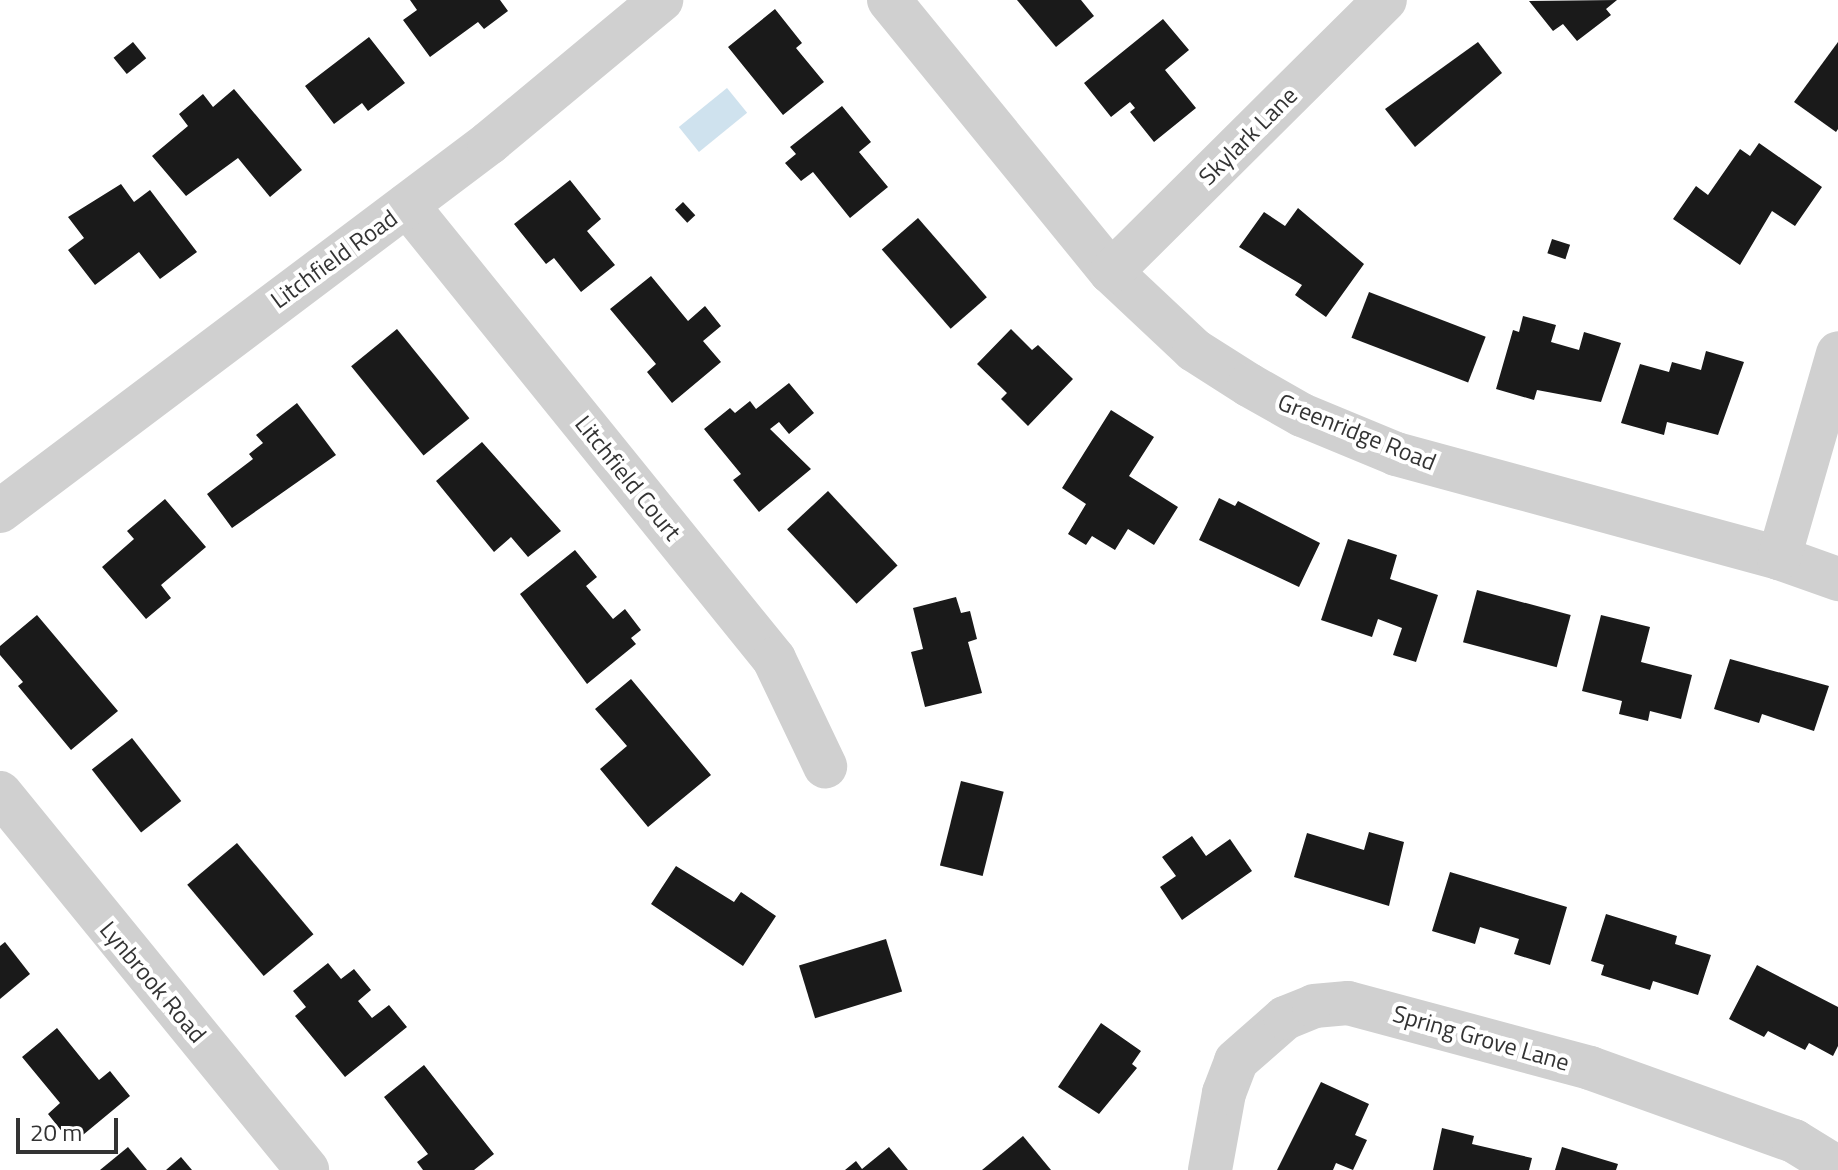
<!DOCTYPE html>
<html>
<head>
<meta charset="utf-8">
<style>
  body { margin:0 }
  #map { position:relative; width:1838px; height:1170px; overflow:hidden; background:#fff; font-family:"Titillium Web",sans-serif }
  div>[style] { position:absolute }
  [style*='--x'] { left:calc(var(--x)*1px); top:calc(var(--y)*1px); width:calc(var(--w)*1px); rotate:calc(var(--a)*1deg) }
  .water>* { inset:0; background:#cfe2ee; transform-origin:0 0 }
  .building>* { inset:0; background:#1a1a1a; transform-origin:0 0 }
  .minor>* { height:44px; margin:-22px; padding:0 22px; transform-origin:22px; border-radius:22px; background:#d0d0d0 }
  span { translate:-50% -50%; white-space:nowrap; text-align:center; line-height:1.15; -webkit-text-stroke:8px #fff; paint-order:stroke }
  .street-label { font-size:24px; color:#333 }
  .scale { position:absolute; left:16px; top:1118px; width:102px; height:36px; box-sizing:border-box; border:4px solid #333; border-top:0; padding-left:10px; font-size:24px; line-height:28px; white-space:nowrap; color:#333; -webkit-text-stroke:6px #fff; paint-order:stroke }
</style>
</head>
<body>
<div id="map">
  <div class="water">
    <i style="left:727px;top:88px;width:32px;height:62px;rotate:51deg"></i>
  </div>
  <div class="building">
    <i style="clip-path:polygon(410px 0,500px 0,508px 11px,484px 29px,478px 22px,430px 57px,403px 20px,417px 10px)"></i>
    <i style="clip-path:polygon(1017px 0,1081px 0,1094px 16px,1056px 47px)"></i>
    <i style="clip-path:polygon(1617px 0,1606px 9px,1611px 15px,1577px 41px,1563px 24px,1553px 31px,1529px 1px)"></i>
    <i style="clip-path:polygon(775px 9px,802px 43px,796px 48px,824px 82px,783px 115px,728px 47px)"></i>
    <i style="clip-path:polygon(1163px 19px,1189px 50px,1165px 70px,1196px 108px,1154px 142px,1130px 112px,1135px 108px,1130px 102px,1111px 117px,1084px 83px)"></i>
    <i style="clip-path:polygon(369px 37px,405px 83px,368px 111px,362px 103px,334px 124px,305px 86px)"></i>
    <i style="left:133px;top:42px;width:21px;height:25px;rotate:51deg"></i>
    <i style="clip-path:polygon(1478px 42px,1502px 73px,1415px 147px,1385px 109px)"></i>
    <i style="clip-path:polygon(1838px 42px,1838px 129px,1836px 132px,1794px 102px)"></i>
    <i style="clip-path:polygon(234px 89px,302px 170px,270px 197px,238px 158px,186px 196px,152px 156px,188px 126px,179px 114px,203px 94px,213px 107px)"></i>
    <i style="clip-path:polygon(842px 106px,871px 142px,859px 152px,888px 187px,850px 218px,813px 172px,801px 181px,785px 163px,796px 154px,790px 147px)"></i>
    <i style="clip-path:polygon(1759px 143px,1822px 187px,1795px 226px,1772px 211px,1740px 265px,1673px 219px,1696px 186px,1708px 195px,1740px 149px,1750px 156px)"></i>
    <i style="clip-path:polygon(570px 180px,601px 219px,587px 231px,615px 265px,581px 292px,554px 258px,546px 264px,514px 224px)"></i>
    <i style="clip-path:polygon(121px 184px,134px 202px,150px 190px,197px 252px,160px 279px,139px 252px,95px 285px,68px 250px,84px 238px,68px 217px)"></i>
    <i style="left:683px;top:202px;width:18px;height:11px;rotate:47deg"></i>
    <i style="clip-path:polygon(1298px 208px,1364px 264px,1326px 317px,1295px 295px,1302px 285px,1239px 247px,1264px 212px,1285px 226px)"></i>
    <i style="left:918px;top:218px;width:105px;height:48px;rotate:49deg"></i>
    <i style="left:1552px;top:239px;width:19px;height:15px;rotate:18deg"></i>
    <i style="clip-path:polygon(651px 276px,688px 321px,705px 306px,721px 326px,703px 341px,721px 362px,672px 403px,647px 372px,656px 364px,610px 309px)"></i>
    <i style="left:1369px;top:292px;width:125px;height:49px;rotate:21deg"></i>
    <i style="clip-path:polygon(1523px 316px,1556px 325px,1551px 342px,1579px 350px,1584px 332px,1621px 343px,1601px 402px,1537px 390px,1534px 400px,1496px 389px,1513px 330px,1519px 332px)"></i>
    <i style="left:397px;top:329px;width:115px;height:59px;rotate:51deg"></i>
    <i style="clip-path:polygon(1011px 329px,1032px 350px,1038px 345px,1073px 379px,1028px 426px,1001px 399px,1007px 393px,977px 364px)"></i>
    <i style="clip-path:polygon(1706px 351px,1744px 362px,1718px 435px,1667px 422px,1664px 435px,1621px 423px,1640px 364px,1669px 372px,1672px 362px,1701px 370px)"></i>
    <i style="clip-path:polygon(789px 383px,814px 413px,789px 434px,779px 422px,770px 429px,811px 469px,759px 512px,733px 480px,741px 474px,704px 429px,730px 408px,735px 413px,750px 401px,756px 409px)"></i>
    <i style="clip-path:polygon(297px 403px,336px 455px,232px 528px,207px 494px,253px 459px,249px 454px,263px 443px,256px 435px)"></i>
    <i style="clip-path:polygon(1111px 410px,1154px 437px,1129px 476px,1178px 507px,1154px 545px,1128px 529px,1115px 550px,1092px 536px,1086px 545px,1068px 534px,1086px 504px,1062px 488px)"></i>
    <i style="clip-path:polygon(482px 442px,561px 531px,528px 557px,511px 537px,494px 552px,436px 481px)"></i>
    <i style="left:828px;top:491px;width:102px;height:56px;rotate:47deg"></i>
    <i style="clip-path:polygon(1219px 498px,1235px 506px,1238px 501px,1320px 543px,1299px 587px,1199px 540px)"></i>
    <i style="clip-path:polygon(165px 499px,206px 547px,161px 585px,171px 598px,146px 619px,102px 567px,134px 539px,127px 531px)"></i>
    <i style="clip-path:polygon(1348px 539px,1397px 555px,1390px 579px,1438px 595px,1416px 662px,1393px 655px,1402px 628px,1378px 619px,1372px 637px,1321px 620px)"></i>
    <i style="clip-path:polygon(575px 550px,597px 577px,586px 586px,613px 619px,625px 609px,641px 630px,631px 638px,636px 644px,587px 684px,520px 594px)"></i>
    <i style="left:1477px;top:590px;width:97px;height:54px;rotate:15deg"></i>
    <i style="clip-path:polygon(956px 597px,961px 613px,970px 611px,977px 639px,968px 642px,982px 693px,925px 707px,911px 652px,923px 649px,913px 608px)"></i>
    <i style="clip-path:polygon(37px 615px,118px 711px,71px 750px,18px 686px,23px 682px,0 655px,0 646px)"></i>
    <i style="clip-path:polygon(1601px 615px,1650px 627px,1641px 662px,1692px 675px,1681px 719px,1650px 711px,1648px 721px,1619px 714px,1622px 701px,1582px 691px)"></i>
    <i style="clip-path:polygon(1730px 659px,1829px 686px,1814px 731px,1762px 714px,1759px 723px,1714px 709px)"></i>
    <i style="clip-path:polygon(631px 679px,711px 775px,648px 827px,600px 769px,627px 746px,595px 709px)"></i>
    <i style="left:132px;top:738px;width:80px;height:51px;rotate:52deg"></i>
    <i style="left:961px;top:781px;width:44px;height:87px;rotate:14deg"></i>
    <i style="clip-path:polygon(1369px 832px,1404px 842px,1389px 906px,1294px 877px,1307px 833px,1364px 850px)"></i>
    <i style="clip-path:polygon(1192px 836px,1206px 856px,1230px 839px,1252px 871px,1182px 920px,1160px 887px,1176px 876px,1162px 857px)"></i>
    <i style="left:237px;top:843px;width:119px;height:65px;rotate:50deg"></i>
    <i style="clip-path:polygon(676px 866px,734px 902px,741px 892px,776px 916px,743px 966px,651px 904px)"></i>
    <i style="clip-path:polygon(1450px 872px,1567px 907px,1550px 965px,1514px 954px,1519px 939px,1480px 927px,1475px 944px,1432px 931px)"></i>
    <i style="clip-path:polygon(1606px 914px,1677px 936px,1675px 944px,1711px 955px,1698px 995px,1653px 981px,1650px 990px,1601px 975px,1604px 965px,1591px 961px)"></i>
    <i style="left:886px;top:939px;width:55px;height:91px;rotate:73deg"></i>
    <i style="clip-path:polygon(5px 942px,30px 974px,0 999px,0 946px)"></i>
    <i style="clip-path:polygon(328px 963px,341px 979px,354px 969px,371px 990px,358px 1001px,372px 1018px,389px 1005px,407px 1027px,345px 1077px,295px 1016px,306px 1007px,293px 991px)"></i>
    <i style="clip-path:polygon(1757px 965px,1838px 1007px,1838px 1046px,1833px 1056px,1809px 1043px,1805px 1050px,1768px 1031px,1764px 1037px,1729px 1019px)"></i>
    <i style="clip-path:polygon(1101px 1023px,1141px 1051px,1132px 1064px,1137px 1068px,1099px 1114px,1058px 1087px)"></i>
    <i style="clip-path:polygon(57px 1028px,99px 1080px,110px 1071px,130px 1096px,72px 1144px,48px 1114px,60px 1103px,22px 1057px)"></i>
    <i style="clip-path:polygon(424px 1065px,494px 1154px,474px 1170px,423px 1170px,417px 1162px,428px 1154px,384px 1097px)"></i>
    <i style="clip-path:polygon(1321px 1082px,1369px 1104px,1355px 1135px,1367px 1140px,1353px 1170px,1336px 1163px,1333px 1170px,1277px 1170px)"></i>
    <i style="clip-path:polygon(1442px 1128px,1474px 1136px,1472px 1144px,1532px 1158px,1529px 1170px,1433px 1170px)"></i>
    <i style="clip-path:polygon(1023px 1136px,1051px 1170px,982px 1170px)"></i>
    <i style="clip-path:polygon(128px 1147px,147px 1170px,100px 1170px)"></i>
    <i style="clip-path:polygon(889px 1147px,908px 1170px,845px 1170px,856px 1161px,862px 1169px)"></i>
    <i style="clip-path:polygon(1562px 1147px,1618px 1164px,1616px 1170px,1555px 1170px)"></i>
    <i style="clip-path:polygon(181px 1157px,192px 1170px,166px 1170px)"></i>
  </div>
  <div class="minor">
    <i style="--x:889;--y:0;--w:351;--a:50.8"></i>
    <i style="--x:1111;--y:272;--w:114;--a:43.2"></i>
    <i style="--x:1194;--y:350;--w:65;--a:32.5"></i>
    <i style="--x:1249;--y:385;--w:61;--a:29.5"></i>
    <i style="--x:1302;--y:415;--w:102;--a:22.5"></i>
    <i style="--x:1396;--y:454;--w:397;--a:15.2"></i>
    <i style="--x:1779;--y:558;--w:63;--a:19.6"></i>
    <i style="--x:407;--y:205;--w:584;--a:51.05"></i>
    <i style="--x:774;--y:659;--w:119;--a:64.5"></i>
    <i style="--x:1111;--y:272;--w:386;--a:-44.8"></i>
    <i style="--x:0;--y:511;--w:612;--a:-36.96"></i>
    <i style="--x:489;--y:143;--w:224;--a:-39.7"></i>
    <i style="--x:1779;--y:558;--w:213;--a:-73.9"></i>
    <i style="--x:0;--y:793;--w:486;--a:50.8"></i>
    <i style="--x:1210;--y:1170;--w:78;--a:-79.7"></i>
    <i style="--x:1224;--y:1093;--w:34;--a:-69"></i>
    <i style="--x:1236;--y:1061;--w:65;--a:-41.3"></i>
    <i style="--x:1285;--y:1018;--w:31;--a:-22"></i>
    <i style="--x:1314;--y:1006;--w:34;--a:-5"></i>
    <i style="--x:1348;--y:1003;--w:251;--a:15"></i>
    <i style="--x:1590;--y:1068;--w:217;--a:19.7"></i>
    <i style="--x:1794;--y:1141;--w:52;--a:31.5"></i>
  </div>
  <div class="street-label">
    <span style="left:1248px;top:136px;rotate:-45deg">Skylark Lane</span>
    <span style="left:334px;top:259px;rotate:-36deg">Litchfield Road</span>
    <span style="left:1357px;top:432px;rotate:22deg">Greenridge Road</span>
    <span style="left:628px;top:478px;rotate:51deg">Litchfield Court</span>
    <span style="left:153px;top:982px;rotate:50deg">Lynbrook Road</span>
    <span style="left:1481px;top:1038px;rotate:16deg">Spring Grove Lane</span>
  </div>
  <div class="scale">20 m</div>
</div>
</body>
</html>
